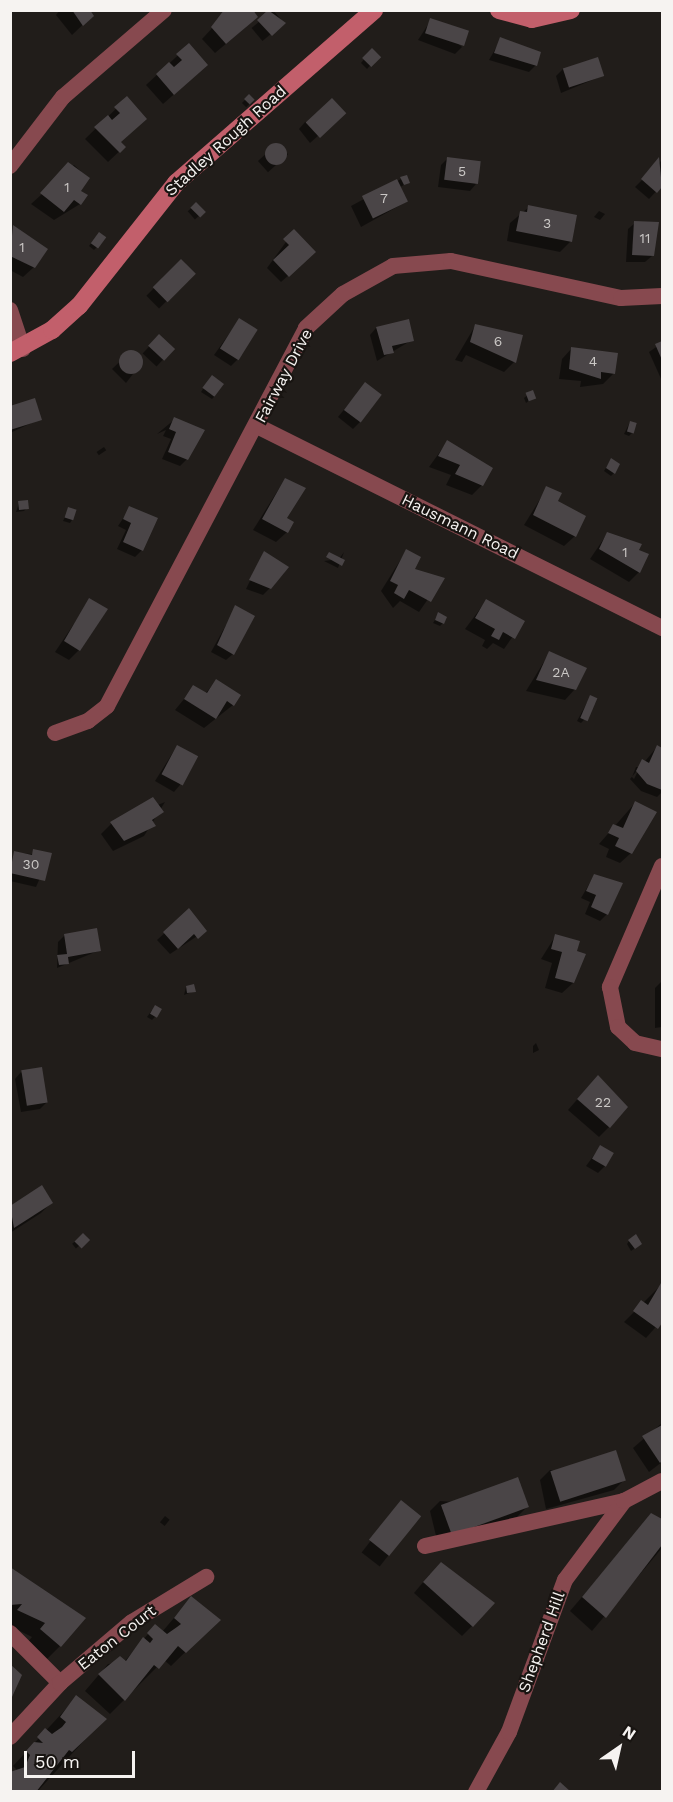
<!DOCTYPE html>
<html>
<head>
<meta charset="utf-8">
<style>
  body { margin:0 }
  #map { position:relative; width:673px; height:1802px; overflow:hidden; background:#211d1a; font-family:"Work Sans",sans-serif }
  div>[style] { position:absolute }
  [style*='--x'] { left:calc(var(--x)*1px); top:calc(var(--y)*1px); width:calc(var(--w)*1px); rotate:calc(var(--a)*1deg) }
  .shadow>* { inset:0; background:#0007; transform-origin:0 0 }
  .building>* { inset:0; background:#4a4547; transform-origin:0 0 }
  .round { border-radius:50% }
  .street>* { height:16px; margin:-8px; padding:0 8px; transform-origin:8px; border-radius:8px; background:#87494f }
  .secondary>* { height:18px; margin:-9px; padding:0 9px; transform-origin:9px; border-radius:9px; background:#c25f6b }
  span { translate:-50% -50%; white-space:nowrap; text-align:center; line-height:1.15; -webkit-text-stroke:4.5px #181411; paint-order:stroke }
  .number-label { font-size:14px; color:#cbc8c6 }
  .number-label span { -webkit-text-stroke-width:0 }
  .street-label { font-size:16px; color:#f6f3f1 }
  .frame { position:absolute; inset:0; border:12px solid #f6f3f1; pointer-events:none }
  .north { position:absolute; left:589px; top:1718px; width:60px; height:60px; -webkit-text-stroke:4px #181411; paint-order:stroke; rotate:34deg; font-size:16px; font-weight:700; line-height:24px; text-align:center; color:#f6f3f1 }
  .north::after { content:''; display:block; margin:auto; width:21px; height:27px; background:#f6f3f1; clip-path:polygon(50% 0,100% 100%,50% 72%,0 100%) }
  .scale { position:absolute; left:24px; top:1751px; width:111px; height:27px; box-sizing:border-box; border:3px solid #f6f3f1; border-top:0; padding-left:8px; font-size:18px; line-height:21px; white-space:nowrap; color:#f6f3f1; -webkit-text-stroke:4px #181411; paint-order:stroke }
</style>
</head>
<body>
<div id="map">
  <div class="shadow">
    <i style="clip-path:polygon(60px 10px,88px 10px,92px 16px,72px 35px,56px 15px)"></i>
    <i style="clip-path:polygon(229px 10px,246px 27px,215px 53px,202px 39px)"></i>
    <i style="left:273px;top:10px;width:17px;height:28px;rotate:50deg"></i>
    <i style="clip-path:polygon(431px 20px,462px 47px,455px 54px,418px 40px)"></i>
    <i style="clip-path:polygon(501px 39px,536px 65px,529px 72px,489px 60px)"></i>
    <i style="clip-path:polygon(189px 45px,196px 75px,163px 104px,146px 85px)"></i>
    <i style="clip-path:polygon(369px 53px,378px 57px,367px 69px,361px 63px)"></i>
    <i style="clip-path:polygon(563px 69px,602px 76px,561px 93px,556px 76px)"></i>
    <i style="left:249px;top:96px;width:6px;height:10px;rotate:45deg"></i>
    <i style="clip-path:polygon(127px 98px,119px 142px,124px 147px,108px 162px,85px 139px)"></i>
    <i style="clip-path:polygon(337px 119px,310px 143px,299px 129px,305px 122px)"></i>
    <i style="left:278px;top:143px;width:15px;height:27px;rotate:48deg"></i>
    <i style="clip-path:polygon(447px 159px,476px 184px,470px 191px,438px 187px,441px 165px)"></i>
    <i style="clip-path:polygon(662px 160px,662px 185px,649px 199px,635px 187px)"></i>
    <i style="clip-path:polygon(74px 165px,88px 178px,79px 191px,80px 204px,54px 220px,31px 204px)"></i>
    <i style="clip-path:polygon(401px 179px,408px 182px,399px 188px,406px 202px,361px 227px,351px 206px)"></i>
    <i style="left:196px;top:204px;width:11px;height:11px;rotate:49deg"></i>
    <i style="clip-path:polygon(529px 207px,571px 241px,560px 252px,507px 241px,510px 223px)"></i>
    <i style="clip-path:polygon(599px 211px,605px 214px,600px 220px,594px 217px)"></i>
    <i style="clip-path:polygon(635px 223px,652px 256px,645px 262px,626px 262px,628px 229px)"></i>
    <i style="clip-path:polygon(13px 227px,34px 267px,23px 277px,10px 270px)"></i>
    <i style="clip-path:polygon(294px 231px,307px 259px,281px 282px,267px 268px)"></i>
    <i style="clip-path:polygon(96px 237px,97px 247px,94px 250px,89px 246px)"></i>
    <i style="left:181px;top:261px;width:18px;height:49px;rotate:45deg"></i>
    <i style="clip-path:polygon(239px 320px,238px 359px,231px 366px,214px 355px)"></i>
    <i style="clip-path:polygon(475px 326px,521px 336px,514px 362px,504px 372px,466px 355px,462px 362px,455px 360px)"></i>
    <i style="clip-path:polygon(376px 328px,412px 340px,377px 361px,370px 335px)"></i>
    <i style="left:159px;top:336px;width:19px;height:24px;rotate:43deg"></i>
    <i style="clip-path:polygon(662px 343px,662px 381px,649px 352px)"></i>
    <i style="clip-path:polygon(572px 348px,614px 373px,603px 384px,580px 387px,581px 381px,559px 379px,562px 359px)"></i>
    <i style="clip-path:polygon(132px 350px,143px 361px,126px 383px,112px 369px)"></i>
    <i style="clip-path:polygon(209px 380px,215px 396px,212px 399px,201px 392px)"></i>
    <i style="clip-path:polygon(365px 384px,360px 422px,353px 429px,338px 417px)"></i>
    <i style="clip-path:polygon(532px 392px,534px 397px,526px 403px,524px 398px)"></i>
    <i style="clip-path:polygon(10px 410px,40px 419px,10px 433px)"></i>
    <i style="clip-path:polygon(175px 419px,187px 459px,180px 466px,162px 459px,171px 439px,163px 436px,166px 430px,157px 434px)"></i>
    <i style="clip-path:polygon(630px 422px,632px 433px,629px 436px,624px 434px)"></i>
    <i style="clip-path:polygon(447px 442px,482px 485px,472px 495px,446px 485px,451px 475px,429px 467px)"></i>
    <i style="left:104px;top:447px;width:4px;height:9px;rotate:56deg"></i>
    <i style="clip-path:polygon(611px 460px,614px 473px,611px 476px,604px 471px)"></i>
    <i style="clip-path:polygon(285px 479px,287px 532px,276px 542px,253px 530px)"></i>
    <i style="clip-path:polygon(547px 488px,575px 536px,564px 546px,524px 525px)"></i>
    <i style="clip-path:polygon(19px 503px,27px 508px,24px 511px,16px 512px)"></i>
    <i style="clip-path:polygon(130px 508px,142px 550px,135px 557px,117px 549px,126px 530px,118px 526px)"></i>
    <i style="clip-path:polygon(69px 509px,72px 520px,70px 523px,63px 521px)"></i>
    <i style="clip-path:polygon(607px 534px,637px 550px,639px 572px,629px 582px,590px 559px)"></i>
    <i style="clip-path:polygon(406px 551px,413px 570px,442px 579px,419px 612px,400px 601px,393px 608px,381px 591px)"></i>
    <i style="clip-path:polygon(264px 552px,270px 588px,263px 595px,246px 589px)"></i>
    <i style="clip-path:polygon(344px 552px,338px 568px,324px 561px,339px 559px)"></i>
    <i style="clip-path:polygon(90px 600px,79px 650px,69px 660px,55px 652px)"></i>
    <i style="clip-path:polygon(486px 601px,523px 622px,504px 649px,493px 643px,487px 649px,482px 646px,485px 640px,465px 629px)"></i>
    <i style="clip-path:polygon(236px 607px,233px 654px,226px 660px,211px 652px)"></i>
    <i style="clip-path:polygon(439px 614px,443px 623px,440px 626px,433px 623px)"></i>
    <i style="clip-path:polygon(550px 652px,575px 689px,565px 700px,526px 691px)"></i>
    <i style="clip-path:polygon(216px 681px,233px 705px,204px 728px,175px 710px,194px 687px,205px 694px)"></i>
    <i style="clip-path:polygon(590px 697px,584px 720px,581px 723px,577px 721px)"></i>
    <i style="clip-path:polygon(177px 746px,180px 785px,174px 792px,155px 781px)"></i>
    <i style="clip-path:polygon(evenodd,657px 747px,662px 749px,662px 792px,657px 797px,641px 791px,630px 779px,657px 747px,636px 767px,640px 767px,634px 779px,632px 777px,636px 767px)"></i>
    <i style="clip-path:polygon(165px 802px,144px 836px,113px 851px,101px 834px,111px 824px)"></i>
    <i style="clip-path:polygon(635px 803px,631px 853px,620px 863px,606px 857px,609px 849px,599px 844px)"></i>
    <i style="clip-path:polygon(15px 853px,50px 855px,36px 887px,10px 881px)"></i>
    <i style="clip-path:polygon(594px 876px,607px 914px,600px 921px,585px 914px,590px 902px,581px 898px)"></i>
    <i style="clip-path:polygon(189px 911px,205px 931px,170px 954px,157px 940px)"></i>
    <i style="clip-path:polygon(65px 935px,100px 950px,57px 968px,58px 942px)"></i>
    <i style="clip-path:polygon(556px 935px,578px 942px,573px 983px,562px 993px,545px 988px,552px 963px,541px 959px)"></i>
    <i style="clip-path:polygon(662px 981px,662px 1027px,655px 1028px,655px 988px)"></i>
    <i style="clip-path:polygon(186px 987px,194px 991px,184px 995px)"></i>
    <i style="clip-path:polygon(152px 1010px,155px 1017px,152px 1020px,147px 1017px)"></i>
    <i style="clip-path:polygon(536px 1043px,539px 1050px,533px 1053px,533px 1046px)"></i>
    <i style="clip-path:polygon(21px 1072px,47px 1102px,40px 1109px,21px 1112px,15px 1079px)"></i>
    <i style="clip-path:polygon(588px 1087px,609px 1127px,599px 1137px,568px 1110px)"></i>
    <i style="clip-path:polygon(600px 1147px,605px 1166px,598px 1173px,586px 1166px)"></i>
    <i style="clip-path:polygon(51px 1203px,41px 1213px,10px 1233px,10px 1207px)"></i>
    <i style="left:83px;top:1235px;width:6px;height:14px;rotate:51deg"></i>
    <i style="clip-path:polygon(629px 1241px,638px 1246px,631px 1251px,627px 1244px)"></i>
    <i style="clip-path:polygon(661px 1285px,662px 1320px,646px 1338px,624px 1322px)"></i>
    <i style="clip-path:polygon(662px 1423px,662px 1462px,649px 1472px,633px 1448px)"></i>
    <i style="clip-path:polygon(550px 1470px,624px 1480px,614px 1490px,546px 1509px,540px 1480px)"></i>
    <i style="clip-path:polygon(440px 1501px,527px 1507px,517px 1517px,437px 1540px,430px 1511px)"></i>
    <i style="left:401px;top:1502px;width:23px;height:64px;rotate:38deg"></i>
    <i style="clip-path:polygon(652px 1515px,662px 1521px,662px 1548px,592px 1631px,570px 1611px)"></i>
    <i style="left:165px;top:1516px;width:6px;height:8px;rotate:39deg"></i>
    <i style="clip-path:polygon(10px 1568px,60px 1646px,46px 1660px,27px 1643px,32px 1637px,10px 1626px)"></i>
    <i style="clip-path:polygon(430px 1574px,472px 1626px,462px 1636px,414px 1593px)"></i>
    <i style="clip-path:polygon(191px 1598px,218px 1620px,171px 1666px,164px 1660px,110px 1714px,85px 1691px,108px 1664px,124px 1662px,155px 1626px,162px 1632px)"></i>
    <i style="clip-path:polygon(77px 1697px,91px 1733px,37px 1792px,10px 1792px,18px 1771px,13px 1766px)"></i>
  </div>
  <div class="building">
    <i style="clip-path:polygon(72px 10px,90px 10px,94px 16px,83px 26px)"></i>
    <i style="clip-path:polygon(224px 10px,253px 10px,258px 17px,226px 44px,211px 27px)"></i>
    <i style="clip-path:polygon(268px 10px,286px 23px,272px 36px,257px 20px)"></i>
    <i style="left:430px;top:18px;width:41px;height:16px;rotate:18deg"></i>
    <i style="clip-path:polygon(500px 37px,541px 52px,537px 66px,494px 53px)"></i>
    <i style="clip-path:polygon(189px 43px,208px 65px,174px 95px,156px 74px,169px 62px,174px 67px,182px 60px,176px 54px)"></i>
    <i style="left:372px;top:48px;width:13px;height:14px;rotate:45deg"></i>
    <i style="left:598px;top:57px;width:20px;height:37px;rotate:72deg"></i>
    <i style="left:249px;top:94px;width:8px;height:7px;rotate:45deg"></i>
    <i style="clip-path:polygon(127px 96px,147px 119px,121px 142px,126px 147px,120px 153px,94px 127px,108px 115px,112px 120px,120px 113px,114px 107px)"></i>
    <i style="left:332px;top:98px;width:21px;height:36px;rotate:47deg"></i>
    <i class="round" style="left:265px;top:143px;width:22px;height:22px"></i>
    <i style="left:447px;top:157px;width:34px;height:23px;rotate:7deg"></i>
    <i style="clip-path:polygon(659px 157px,662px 187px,657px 193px,641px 179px)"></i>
    <i style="clip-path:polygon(68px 162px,90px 178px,81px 191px,88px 195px,81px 205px,74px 200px,64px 212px,40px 193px)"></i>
    <i style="clip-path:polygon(407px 175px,410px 183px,404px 185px,400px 177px)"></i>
    <i style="left:397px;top:179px;width:25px;height:39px;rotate:64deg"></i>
    <i style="left:196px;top:202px;width:14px;height:8px;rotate:45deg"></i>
    <i style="clip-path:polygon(528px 205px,577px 215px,572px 242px,516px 231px,520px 211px,527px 212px)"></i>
    <i style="clip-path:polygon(634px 221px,659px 222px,654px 256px,632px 255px)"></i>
    <i style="clip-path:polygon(13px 225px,48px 249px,35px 268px,10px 256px)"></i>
    <i style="clip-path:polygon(294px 229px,316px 252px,289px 277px,273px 260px,289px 245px,283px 239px)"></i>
    <i style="left:99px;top:232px;width:9px;height:14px;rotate:36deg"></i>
    <i style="left:181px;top:259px;width:21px;height:40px;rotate:45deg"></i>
    <i style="left:239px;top:318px;width:22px;height:36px;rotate:32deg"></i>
    <i style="clip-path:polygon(409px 319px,414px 341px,392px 346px,394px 353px,384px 355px,376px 327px)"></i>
    <i style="clip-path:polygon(475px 324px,523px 335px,516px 363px,470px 342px)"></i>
    <i style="left:159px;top:334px;width:22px;height:16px;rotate:43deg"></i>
    <i style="clip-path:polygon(662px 341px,662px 360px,655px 344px)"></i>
    <i style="clip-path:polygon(571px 347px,618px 353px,615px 374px,601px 372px,601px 379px,569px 369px)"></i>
    <i class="round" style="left:119px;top:350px;width:24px;height:24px"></i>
    <i style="left:212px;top:375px;width:15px;height:16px;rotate:37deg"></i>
    <i style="left:365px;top:382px;width:21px;height:35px;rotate:37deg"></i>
    <i style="left:533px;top:390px;width:9px;height:8px;rotate:69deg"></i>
    <i style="clip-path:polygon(35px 398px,42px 420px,10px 430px,10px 406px)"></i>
    <i style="clip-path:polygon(174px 417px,205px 430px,188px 460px,168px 452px,176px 432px,169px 429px)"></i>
    <i style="left:630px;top:421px;width:7px;height:11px;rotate:16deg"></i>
    <i style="clip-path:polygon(447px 440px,493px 468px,483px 486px,455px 474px,460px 465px,438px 456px)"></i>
    <i style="clip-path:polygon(611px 458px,620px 464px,615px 474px,606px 468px)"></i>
    <i style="clip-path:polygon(285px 478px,306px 488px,287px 518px,294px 522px,288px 533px,262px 519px)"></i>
    <i style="clip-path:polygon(546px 486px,562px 493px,558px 501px,586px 516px,576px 537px,533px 515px)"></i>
    <i style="left:28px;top:500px;width:9px;height:10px;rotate:84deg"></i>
    <i style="clip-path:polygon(129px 506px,158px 518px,143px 551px,123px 542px,131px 523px,123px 519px)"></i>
    <i style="left:68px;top:507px;width:9px;height:11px;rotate:18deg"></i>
    <i style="clip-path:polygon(607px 532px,642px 544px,639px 550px,649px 554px,640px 573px,599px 549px)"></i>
    <i style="clip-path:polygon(406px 549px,421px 557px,415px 569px,445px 578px,431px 602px,409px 590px,404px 599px,394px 593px,398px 585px,390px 581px)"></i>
    <i style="clip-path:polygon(264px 551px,289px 567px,271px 589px,249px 580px)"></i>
    <i style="clip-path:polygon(329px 552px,345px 560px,342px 566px,326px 557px)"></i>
    <i style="clip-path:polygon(89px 598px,108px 609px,80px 651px,64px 641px)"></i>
    <i style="clip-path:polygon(486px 599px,525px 621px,515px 639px,503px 632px,499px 640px,491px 636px,495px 629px,475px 618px)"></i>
    <i style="clip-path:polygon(235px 605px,255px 616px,234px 655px,217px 645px)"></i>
    <i style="clip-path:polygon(438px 612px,447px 617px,444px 624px,435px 620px)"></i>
    <i style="clip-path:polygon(549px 651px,587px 668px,576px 690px,536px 680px)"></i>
    <i style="clip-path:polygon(216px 679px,241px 695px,234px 706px,227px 701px,216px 719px,184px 699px,193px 685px,207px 693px)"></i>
    <i style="left:590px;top:695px;width:8px;height:25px;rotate:23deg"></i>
    <i style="left:177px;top:745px;width:24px;height:33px;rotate:28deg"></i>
    <i style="clip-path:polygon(657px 745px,662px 748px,662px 790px,647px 784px,636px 771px,642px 759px,649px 763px)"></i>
    <i style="clip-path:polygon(153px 797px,164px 812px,152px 820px,156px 826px,124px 841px,110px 822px)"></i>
    <i style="clip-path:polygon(635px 801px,657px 812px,632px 854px,615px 846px,619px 838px,608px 833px,613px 824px,623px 828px)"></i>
    <i style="clip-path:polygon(33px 849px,52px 853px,45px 881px,10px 873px,14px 851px,32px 855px)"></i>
    <i style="clip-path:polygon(594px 874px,623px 883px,608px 915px,591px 907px,596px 895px,586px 891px)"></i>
    <i style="clip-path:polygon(189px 908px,207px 931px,198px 939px,194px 934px,178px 949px,163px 932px)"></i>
    <i style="clip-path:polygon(97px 928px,101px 951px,68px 957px,69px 964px,59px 965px,57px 955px,67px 954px,64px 934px)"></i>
    <i style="clip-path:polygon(555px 934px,580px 941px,577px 951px,586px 954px,574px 983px,555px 978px,562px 952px,551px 949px)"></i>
    <i style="clip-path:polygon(194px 984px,196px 992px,187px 993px,186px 986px)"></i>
    <i style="left:155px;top:1005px;width:8px;height:10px;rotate:30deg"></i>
    <i style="left:42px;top:1067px;width:36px;height:21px;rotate:81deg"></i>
    <i style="clip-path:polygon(598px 1075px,628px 1107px,610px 1128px,577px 1099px)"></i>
    <i style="left:600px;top:1145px;width:16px;height:16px;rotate:30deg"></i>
    <i style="clip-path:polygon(42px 1185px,53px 1203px,14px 1228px,10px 1206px)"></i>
    <i style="left:83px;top:1233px;width:10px;height:12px;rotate:45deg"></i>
    <i style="clip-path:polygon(636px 1234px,642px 1244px,635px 1249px,628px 1240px)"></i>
    <i style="clip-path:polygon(661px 1283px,662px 1323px,658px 1329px,633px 1311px,641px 1300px,648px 1305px)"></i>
    <i style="clip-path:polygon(662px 1425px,662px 1461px,660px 1463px,642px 1436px)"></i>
    <i style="left:616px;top:1450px;width:32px;height:69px;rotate:72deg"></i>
    <i style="left:518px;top:1477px;width:32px;height:82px;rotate:70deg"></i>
    <i style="left:401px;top:1500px;width:26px;height:51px;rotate:39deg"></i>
    <i style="clip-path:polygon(651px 1513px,662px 1519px,662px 1545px,606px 1618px,582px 1597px)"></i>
    <i style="clip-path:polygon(441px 1562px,495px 1603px,473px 1627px,423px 1582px)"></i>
    <i style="clip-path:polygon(10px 1567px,86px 1618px,61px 1647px,40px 1629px,45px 1623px,17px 1610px,22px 1604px,10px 1605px)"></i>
    <i style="clip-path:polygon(191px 1596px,221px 1620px,186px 1653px,178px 1646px,159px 1669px,154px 1665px,125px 1701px,98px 1674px,120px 1656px,126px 1661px,143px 1637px,150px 1643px,153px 1639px,147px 1633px,155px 1624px,167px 1634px,177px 1627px,181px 1624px,174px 1618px)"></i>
    <i style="clip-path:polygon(10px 1664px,22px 1675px,12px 1697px,10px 1696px)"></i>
    <i style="clip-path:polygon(76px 1695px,107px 1719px,72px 1752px,69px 1750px,36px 1792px,10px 1792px,10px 1772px,25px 1767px,30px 1755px,26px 1751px,34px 1742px,43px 1743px,37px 1737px,45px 1728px,52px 1734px,62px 1727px,66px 1722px,60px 1717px)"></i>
    <i style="clip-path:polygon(560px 1782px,571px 1792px,552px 1792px)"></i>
  </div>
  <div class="street">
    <i style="--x:10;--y:166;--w:87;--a:-52.5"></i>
    <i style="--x:63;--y:97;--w:133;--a:-40.7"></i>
    <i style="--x:10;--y:310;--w:41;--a:71.6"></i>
    <i style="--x:257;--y:426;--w:453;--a:26.5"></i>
    <i style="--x:55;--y:733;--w:35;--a:-20"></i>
    <i style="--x:88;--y:721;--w:24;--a:-38"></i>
    <i style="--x:107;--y:706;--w:427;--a:-62.2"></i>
    <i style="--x:306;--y:328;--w:50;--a:-42.6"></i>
    <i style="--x:343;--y:294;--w:57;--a:-29.2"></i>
    <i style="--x:393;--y:266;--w:58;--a:-4.9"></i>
    <i style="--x:451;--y:261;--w:174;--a:12.3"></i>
    <i style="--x:621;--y:298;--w:41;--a:-2.8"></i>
    <i style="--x:662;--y:866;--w:132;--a:113.3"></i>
    <i style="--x:610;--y:987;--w:41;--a:78.7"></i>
    <i style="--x:618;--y:1027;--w:23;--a:43"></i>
    <i style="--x:635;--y:1043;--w:28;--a:13"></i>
    <i style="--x:425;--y:1546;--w:204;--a:-12.7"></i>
    <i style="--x:10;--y:1633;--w:71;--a:45"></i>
    <i style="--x:10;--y:1737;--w:74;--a:-47.2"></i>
    <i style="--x:60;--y:1683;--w:94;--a:-40.3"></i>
    <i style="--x:132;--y:1622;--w:87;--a:-31.3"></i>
    <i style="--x:476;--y:1792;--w:68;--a:-61.2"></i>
    <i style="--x:509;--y:1732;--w:162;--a:-69.8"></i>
    <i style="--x:565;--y:1580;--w:99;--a:-53.2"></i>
    <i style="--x:624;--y:1501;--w:43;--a:-27.8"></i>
  </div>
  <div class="secondary">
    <i style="--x:499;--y:10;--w:34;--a:15"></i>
    <i style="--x:532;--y:19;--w:40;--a:-13"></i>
    <i style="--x:10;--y:353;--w:48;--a:-28.7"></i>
    <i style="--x:52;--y:330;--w:36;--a:-42"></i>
    <i style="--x:79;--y:306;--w:157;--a:-51.7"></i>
    <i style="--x:176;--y:183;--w:263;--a:-41.1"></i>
  </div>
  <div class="number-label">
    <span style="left:462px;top:171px">5</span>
    <span style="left:67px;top:187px">1</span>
    <span style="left:384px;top:198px">7</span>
    <span style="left:547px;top:223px">3</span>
    <span style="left:645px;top:238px">11</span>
    <span style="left:22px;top:247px">1</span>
    <span style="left:498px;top:341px">6</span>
    <span style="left:593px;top:361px">4</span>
    <span style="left:625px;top:552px">1</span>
    <span style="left:561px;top:672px">2A</span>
    <span style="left:31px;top:864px">30</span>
    <span style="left:603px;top:1102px">22</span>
  </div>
  <div class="street-label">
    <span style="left:226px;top:141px;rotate:-42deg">Stadley Rough Road</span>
    <span style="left:284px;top:376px;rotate:-62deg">Fairway Drive</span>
    <span style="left:460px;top:527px;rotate:26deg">Hausmann Road</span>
    <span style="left:117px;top:1638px;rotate:-38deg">Eaton Court</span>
    <span style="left:542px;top:1642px;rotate:-70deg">Shepherd Hill</span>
  </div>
  <div class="frame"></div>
  <div class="north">N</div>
  <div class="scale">50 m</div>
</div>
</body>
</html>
